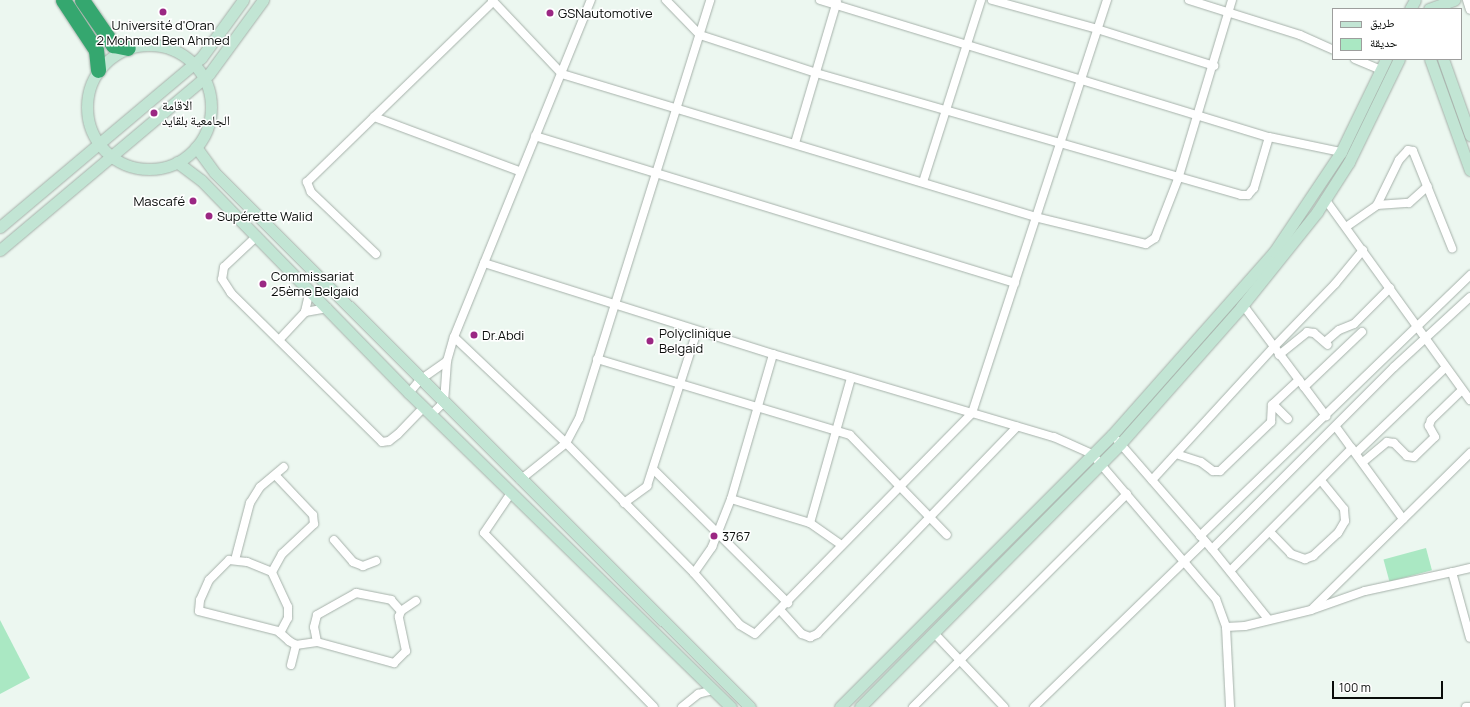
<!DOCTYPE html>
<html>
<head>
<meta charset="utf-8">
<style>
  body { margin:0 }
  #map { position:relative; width:1470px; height:707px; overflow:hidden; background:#ecf7f0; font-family:Manrope,"Noto Naskh Arabic",sans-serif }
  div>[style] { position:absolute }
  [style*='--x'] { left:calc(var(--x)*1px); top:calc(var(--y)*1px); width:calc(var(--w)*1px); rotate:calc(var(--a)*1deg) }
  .green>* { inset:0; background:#aae8c3; transform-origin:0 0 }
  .roads { filter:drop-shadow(0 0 1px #a6b1aa) drop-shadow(0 0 1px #a6b1aa) }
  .street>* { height:8px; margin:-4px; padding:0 4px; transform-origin:4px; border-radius:4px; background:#fff }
  .secondary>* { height:11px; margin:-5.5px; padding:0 5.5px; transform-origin:5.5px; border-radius:5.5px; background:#c2e5d4 }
  .secondary>.ring { margin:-5.5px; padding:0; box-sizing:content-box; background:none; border:11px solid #c2e5d4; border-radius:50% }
  .highway>* { height:15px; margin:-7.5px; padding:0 7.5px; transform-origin:7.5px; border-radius:7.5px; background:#35a76f }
  .dots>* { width:11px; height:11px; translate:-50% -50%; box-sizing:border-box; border:2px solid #fff; border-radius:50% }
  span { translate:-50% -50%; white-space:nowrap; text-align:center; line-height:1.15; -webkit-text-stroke:3px #fff; paint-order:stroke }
  .poi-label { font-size:13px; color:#090c0a }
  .left { translate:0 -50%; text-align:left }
  .right { translate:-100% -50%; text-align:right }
  .legend { position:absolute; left:1332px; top:8px; width:130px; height:52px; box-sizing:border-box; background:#fff; border:1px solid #9d9e9d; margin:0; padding:5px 7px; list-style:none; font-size:12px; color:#090c0a }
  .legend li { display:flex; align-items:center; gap:8px; height:20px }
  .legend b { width:20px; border:1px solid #9d9e9d }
  .scale { position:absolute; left:1332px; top:681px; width:111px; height:18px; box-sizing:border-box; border:2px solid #090c0a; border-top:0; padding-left:5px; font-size:12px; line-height:14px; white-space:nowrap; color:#090c0a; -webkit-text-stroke:3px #fff; paint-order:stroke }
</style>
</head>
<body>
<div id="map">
  <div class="green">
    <i style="left:1426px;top:548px;width:23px;height:44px;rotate:75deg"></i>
    <i style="clip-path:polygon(0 620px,30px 678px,0 694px)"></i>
  </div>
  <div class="roads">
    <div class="street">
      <i style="--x:492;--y:0;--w:102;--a:46.6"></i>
      <i style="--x:562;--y:74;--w:494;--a:16.8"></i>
      <i style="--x:1035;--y:217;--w:114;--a:13.7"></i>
      <i style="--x:1146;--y:244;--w:11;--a:-34"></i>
      <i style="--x:1155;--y:238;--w:63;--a:-68.7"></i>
      <i style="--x:1178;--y:179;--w:187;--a:-73.2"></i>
      <i style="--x:666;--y:0;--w:49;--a:45.8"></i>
      <i style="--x:700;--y:35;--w:122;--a:18.1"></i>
      <i style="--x:816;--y:73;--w:442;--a:16"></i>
      <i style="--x:1241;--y:195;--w:7;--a:0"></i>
      <i style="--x:1248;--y:195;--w:9;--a:-49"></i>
      <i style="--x:1254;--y:188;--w:53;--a:-73.6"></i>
      <i style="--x:820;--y:0;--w:469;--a:17"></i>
      <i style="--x:1269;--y:137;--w:74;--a:11.8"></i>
      <i style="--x:992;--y:0;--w:109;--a:15.4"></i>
      <i style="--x:1097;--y:29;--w:123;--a:17.5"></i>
      <i style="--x:1189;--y:0;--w:116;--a:17.5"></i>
      <i style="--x:1300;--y:35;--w:36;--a:24"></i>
      <i style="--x:1467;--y:0;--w:10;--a:73"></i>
      <i style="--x:1355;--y:59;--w:28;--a:23"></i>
      <i style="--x:374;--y:117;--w:155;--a:20.4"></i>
      <i style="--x:535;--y:136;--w:502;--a:17.03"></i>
      <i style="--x:795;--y:143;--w:148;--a:-73.5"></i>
      <i style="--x:923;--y:182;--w:191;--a:-72.3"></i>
      <i style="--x:1325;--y:199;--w:248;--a:54.2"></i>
      <i style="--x:1377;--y:205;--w:50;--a:-63.9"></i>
      <i style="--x:1399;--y:160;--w:13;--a:-48"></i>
      <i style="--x:1408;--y:150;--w:5;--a:11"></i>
      <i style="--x:1413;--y:151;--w:105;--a:68.1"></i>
      <i style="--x:1346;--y:227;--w:38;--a:-35"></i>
      <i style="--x:1377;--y:205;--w:32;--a:-4"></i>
      <i style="--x:1409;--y:203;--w:25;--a:-42"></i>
      <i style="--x:257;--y:236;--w:45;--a:136.8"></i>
      <i style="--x:224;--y:267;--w:12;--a:99"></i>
      <i style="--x:222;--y:279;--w:17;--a:57"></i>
      <i style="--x:231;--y:293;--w:212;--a:44.6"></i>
      <i style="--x:382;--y:442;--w:7;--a:-8"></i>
      <i style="--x:389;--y:441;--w:11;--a:-38"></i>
      <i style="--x:398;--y:434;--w:37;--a:-46"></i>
      <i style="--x:376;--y:254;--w:90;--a:-136.4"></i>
      <i style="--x:311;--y:192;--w:11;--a:-112"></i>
      <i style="--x:307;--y:182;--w:259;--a:-44.1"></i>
      <i style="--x:484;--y:263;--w:303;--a:17.5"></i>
      <i style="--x:773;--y:354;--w:293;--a:16.5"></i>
      <i style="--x:1054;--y:437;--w:42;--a:24.1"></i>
      <i style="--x:1092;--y:454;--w:191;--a:49.5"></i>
      <i style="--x:1216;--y:599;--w:30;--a:70"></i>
      <i style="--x:1226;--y:627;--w:80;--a:87.1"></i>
      <i style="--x:310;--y:290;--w:23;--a:103"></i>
      <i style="--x:305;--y:312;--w:23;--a:-10"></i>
      <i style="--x:1243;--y:305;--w:139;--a:53.2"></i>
      <i style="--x:454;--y:337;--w:154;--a:43.4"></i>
      <i style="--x:566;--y:443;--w:182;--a:45.4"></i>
      <i style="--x:694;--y:573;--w:69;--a:48.5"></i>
      <i style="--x:740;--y:625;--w:17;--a:31"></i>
      <i style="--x:755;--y:634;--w:310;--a:-45.5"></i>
      <i style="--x:972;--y:413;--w:435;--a:-71.9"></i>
      <i style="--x:279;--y:340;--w:38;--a:-47"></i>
      <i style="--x:1325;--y:342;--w:18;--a:-41"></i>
      <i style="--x:1339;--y:330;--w:16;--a:-22"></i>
      <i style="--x:1354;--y:324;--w:51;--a:-45"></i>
      <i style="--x:1279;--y:355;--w:36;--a:-39"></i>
      <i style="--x:1307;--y:332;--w:7;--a:8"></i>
      <i style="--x:1314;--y:333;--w:18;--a:41"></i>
      <i style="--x:597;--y:359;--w:264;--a:16.7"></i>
      <i style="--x:850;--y:435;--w:139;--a:45.9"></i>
      <i style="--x:1304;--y:387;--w:80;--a:-43.5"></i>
      <i style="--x:409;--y:393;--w:17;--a:-50"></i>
      <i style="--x:420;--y:380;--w:33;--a:-35"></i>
      <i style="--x:1273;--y:404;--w:21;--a:45"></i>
      <i style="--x:432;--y:414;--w:17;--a:-45"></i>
      <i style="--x:444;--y:402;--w:41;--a:-85.8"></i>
      <i style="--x:447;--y:361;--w:25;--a:-74"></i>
      <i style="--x:454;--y:337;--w:364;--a:-67.9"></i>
      <i style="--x:1336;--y:427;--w:114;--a:53.9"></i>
      <i style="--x:1118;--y:441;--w:143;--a:49"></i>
      <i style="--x:1212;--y:549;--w:90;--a:51.3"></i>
      <i style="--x:1356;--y:453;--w:124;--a:-43.7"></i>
      <i style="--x:1176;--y:454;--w:26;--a:18"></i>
      <i style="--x:1201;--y:462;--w:15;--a:37"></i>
      <i style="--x:1213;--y:471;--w:7;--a:0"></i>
      <i style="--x:1220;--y:471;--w:71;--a:-43.9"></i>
      <i style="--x:1271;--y:422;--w:17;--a:-87"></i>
      <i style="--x:1272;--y:405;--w:37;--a:-43"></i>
      <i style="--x:1363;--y:462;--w:31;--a:-40"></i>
      <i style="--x:1387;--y:442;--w:7;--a:8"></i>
      <i style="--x:1394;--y:443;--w:18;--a:45"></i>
      <i style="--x:1407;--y:456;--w:7;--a:8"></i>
      <i style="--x:1414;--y:457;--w:29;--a:-44"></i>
      <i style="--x:1435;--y:437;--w:13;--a:-119"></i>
      <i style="--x:1429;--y:426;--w:6;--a:-72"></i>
      <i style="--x:1431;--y:420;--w:43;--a:-44.1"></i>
      <i style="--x:654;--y:470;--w:189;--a:44.8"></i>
      <i style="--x:520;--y:480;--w:59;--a:-38.8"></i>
      <i style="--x:566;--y:443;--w:27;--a:-62"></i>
      <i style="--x:579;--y:419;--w:439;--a:-72.6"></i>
      <i style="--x:1152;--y:480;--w:180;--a:-47.5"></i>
      <i style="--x:1274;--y:347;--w:88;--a:-45.9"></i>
      <i style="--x:1335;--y:284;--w:44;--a:-50.5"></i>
      <i style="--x:511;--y:493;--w:48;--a:124"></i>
      <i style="--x:484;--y:533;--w:243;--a:45.7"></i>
      <i style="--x:731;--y:499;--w:83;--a:16.9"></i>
      <i style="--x:810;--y:523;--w:38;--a:35"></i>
      <i style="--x:624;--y:503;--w:29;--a:-36"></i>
      <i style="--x:647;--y:486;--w:163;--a:-72.1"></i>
      <i style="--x:810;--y:523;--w:151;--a:-74.2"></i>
      <i style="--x:1270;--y:532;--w:30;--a:46"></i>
      <i style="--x:1291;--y:554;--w:15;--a:20"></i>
      <i style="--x:1305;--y:559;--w:9;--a:-21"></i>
      <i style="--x:1313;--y:556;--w:34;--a:-43"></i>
      <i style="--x:1338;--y:533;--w:14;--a:-60"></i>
      <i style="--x:1345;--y:521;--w:12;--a:-95"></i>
      <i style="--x:1344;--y:509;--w:36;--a:-129"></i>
      <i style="--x:1200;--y:536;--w:376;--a:-44"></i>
      <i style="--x:334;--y:540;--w:29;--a:49"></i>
      <i style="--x:353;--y:562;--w:11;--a:22"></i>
      <i style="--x:363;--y:566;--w:14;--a:-21"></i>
      <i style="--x:1212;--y:549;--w:257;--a:-45"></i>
      <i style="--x:1394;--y:367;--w:103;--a:-42.6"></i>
      <i style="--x:235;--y:560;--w:59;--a:-75.3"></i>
      <i style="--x:250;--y:503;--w:19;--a:-58"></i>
      <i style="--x:260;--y:487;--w:31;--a:-40"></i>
      <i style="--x:1470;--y:568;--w:18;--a:167"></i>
      <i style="--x:1452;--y:572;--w:68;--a:74.7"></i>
      <i style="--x:1230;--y:571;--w:173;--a:-45.2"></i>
      <i style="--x:272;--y:572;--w:21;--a:-61"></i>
      <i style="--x:282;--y:554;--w:44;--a:-43.2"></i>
      <i style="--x:314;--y:524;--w:9;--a:-96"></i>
      <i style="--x:313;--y:515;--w:55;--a:-133.5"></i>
      <i style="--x:694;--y:573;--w:32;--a:-55"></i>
      <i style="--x:712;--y:547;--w:52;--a:-68.4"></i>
      <i style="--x:731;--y:499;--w:151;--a:-73.8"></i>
      <i style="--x:1313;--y:608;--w:221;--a:-44.6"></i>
      <i style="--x:781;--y:611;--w:31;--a:48"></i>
      <i style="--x:802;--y:634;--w:9;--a:21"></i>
      <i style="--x:810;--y:637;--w:8;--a:-23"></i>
      <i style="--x:817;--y:634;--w:288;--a:-46"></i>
      <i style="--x:1226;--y:627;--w:19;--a:-3"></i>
      <i style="--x:1245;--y:626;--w:68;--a:-13.6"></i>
      <i style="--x:1311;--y:610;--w:57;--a:-19.4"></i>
      <i style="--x:1365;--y:591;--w:89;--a:-12.3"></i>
      <i style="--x:280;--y:633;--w:17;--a:-62"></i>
      <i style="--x:288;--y:618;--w:11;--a:-90"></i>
      <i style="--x:288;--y:607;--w:38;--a:-115"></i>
      <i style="--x:272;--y:572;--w:27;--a:-158"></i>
      <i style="--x:247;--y:562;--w:18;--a:-174"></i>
      <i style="--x:229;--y:560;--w:28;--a:135"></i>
      <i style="--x:209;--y:580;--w:22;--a:114"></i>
      <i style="--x:200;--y:600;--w:11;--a:95"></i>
      <i style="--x:199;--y:611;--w:81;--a:14.2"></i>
      <i style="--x:278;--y:631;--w:15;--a:42"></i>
      <i style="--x:289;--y:641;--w:8;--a:30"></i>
      <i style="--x:296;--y:645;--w:21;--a:-8"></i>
      <i style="--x:317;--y:642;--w:80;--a:15.3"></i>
      <i style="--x:394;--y:663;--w:17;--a:-45"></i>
      <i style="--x:406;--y:651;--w:35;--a:-102"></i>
      <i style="--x:399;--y:617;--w:6;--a:-72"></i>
      <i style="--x:401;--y:611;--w:18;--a:-34"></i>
      <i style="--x:934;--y:633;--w:102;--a:46.6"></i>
      <i style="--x:317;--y:642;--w:15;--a:-101"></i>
      <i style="--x:314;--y:627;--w:12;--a:-76"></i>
      <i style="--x:317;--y:615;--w:45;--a:-29.4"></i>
      <i style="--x:356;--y:593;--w:36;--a:11"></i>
      <i style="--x:391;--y:600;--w:15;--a:48"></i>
      <i style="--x:291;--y:665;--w:21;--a:-76"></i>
      <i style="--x:682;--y:707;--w:21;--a:-39"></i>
      <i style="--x:698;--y:694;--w:16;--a:-15"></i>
      <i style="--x:913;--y:707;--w:302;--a:-44.9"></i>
      <i style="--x:1034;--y:707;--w:238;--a:-44.1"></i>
      <i style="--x:1466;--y:707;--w:4;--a:0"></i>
    </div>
    <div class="secondary">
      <i style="--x:1410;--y:9;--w:10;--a:-61"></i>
      <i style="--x:1429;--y:9;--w:27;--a:-20"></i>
      <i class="ring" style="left:87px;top:45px;width:113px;height:113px"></i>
      <i style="--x:1430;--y:59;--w:118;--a:70.2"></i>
      <i style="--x:1443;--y:59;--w:81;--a:70.4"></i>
      <i style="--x:196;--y:147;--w:32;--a:54"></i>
      <i style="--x:215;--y:173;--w:756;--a:44.95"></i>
      <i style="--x:177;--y:162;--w:30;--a:37"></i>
      <i style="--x:201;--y:180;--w:298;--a:45.7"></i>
      <i style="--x:409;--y:393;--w:450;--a:44.3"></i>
      <i style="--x:0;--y:227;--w:263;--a:-40.1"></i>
      <i style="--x:201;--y:58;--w:72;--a:-54.1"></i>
      <i style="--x:0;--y:250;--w:273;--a:-40.1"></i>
      <i style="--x:209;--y:74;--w:92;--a:-53.9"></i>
      <i style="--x:840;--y:707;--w:385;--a:-45"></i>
      <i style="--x:1112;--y:435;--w:244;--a:-48.5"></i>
      <i style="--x:1274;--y:252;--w:120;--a:-56.2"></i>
      <i style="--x:1341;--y:152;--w:103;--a:-64.2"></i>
      <i style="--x:860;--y:707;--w:370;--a:-45.3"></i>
      <i style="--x:1120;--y:444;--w:183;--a:-48.5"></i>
      <i style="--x:1241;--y:307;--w:122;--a:-51.3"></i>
      <i style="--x:1317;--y:212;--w:59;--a:-57.4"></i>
      <i style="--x:1349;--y:162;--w:114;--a:-64.1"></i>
    </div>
    <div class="highway">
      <i style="--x:63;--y:0;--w:60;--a:56.6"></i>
      <i style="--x:96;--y:50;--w:20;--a:84"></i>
      <i style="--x:82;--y:0;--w:55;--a:55.4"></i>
      <i style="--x:113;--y:45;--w:15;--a:11"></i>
    </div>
  </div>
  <div class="dots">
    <i style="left:163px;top:12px;background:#9b2783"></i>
    <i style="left:550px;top:13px;background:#9b2783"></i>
    <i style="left:154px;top:113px;background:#9b2783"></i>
    <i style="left:193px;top:201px;background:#9b2783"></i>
    <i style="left:209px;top:216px;background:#9b2783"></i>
    <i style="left:263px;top:284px;background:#9b2783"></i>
    <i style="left:474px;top:335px;background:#9b2783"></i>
    <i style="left:650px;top:341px;background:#9b2783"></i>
    <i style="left:714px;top:536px;background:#9b2783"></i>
  </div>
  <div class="poi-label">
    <span class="left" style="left:558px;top:13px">GSNautomotive</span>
    <span style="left:163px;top:33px">Université d'Oran<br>2 Mohmed Ben Ahmed</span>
    <span class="left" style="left:162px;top:113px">الاقامة<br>الجامعية بلقايد</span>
    <span class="right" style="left:185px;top:201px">Mascafé</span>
    <span class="left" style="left:217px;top:216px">Supérette Walid</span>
    <span class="left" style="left:271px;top:284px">Commissariat<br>25ème Belgaid</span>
    <span class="left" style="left:659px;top:341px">Polyclinique<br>Belgaid</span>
    <span class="left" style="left:482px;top:335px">Dr.Abdi</span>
    <span class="left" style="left:722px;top:536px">3767</span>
  </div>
  <ul class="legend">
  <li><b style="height:5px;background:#c2e5d4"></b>طريق</li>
  <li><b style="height:11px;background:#aae8c3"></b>حديقة</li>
  </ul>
  <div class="scale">100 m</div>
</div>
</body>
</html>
